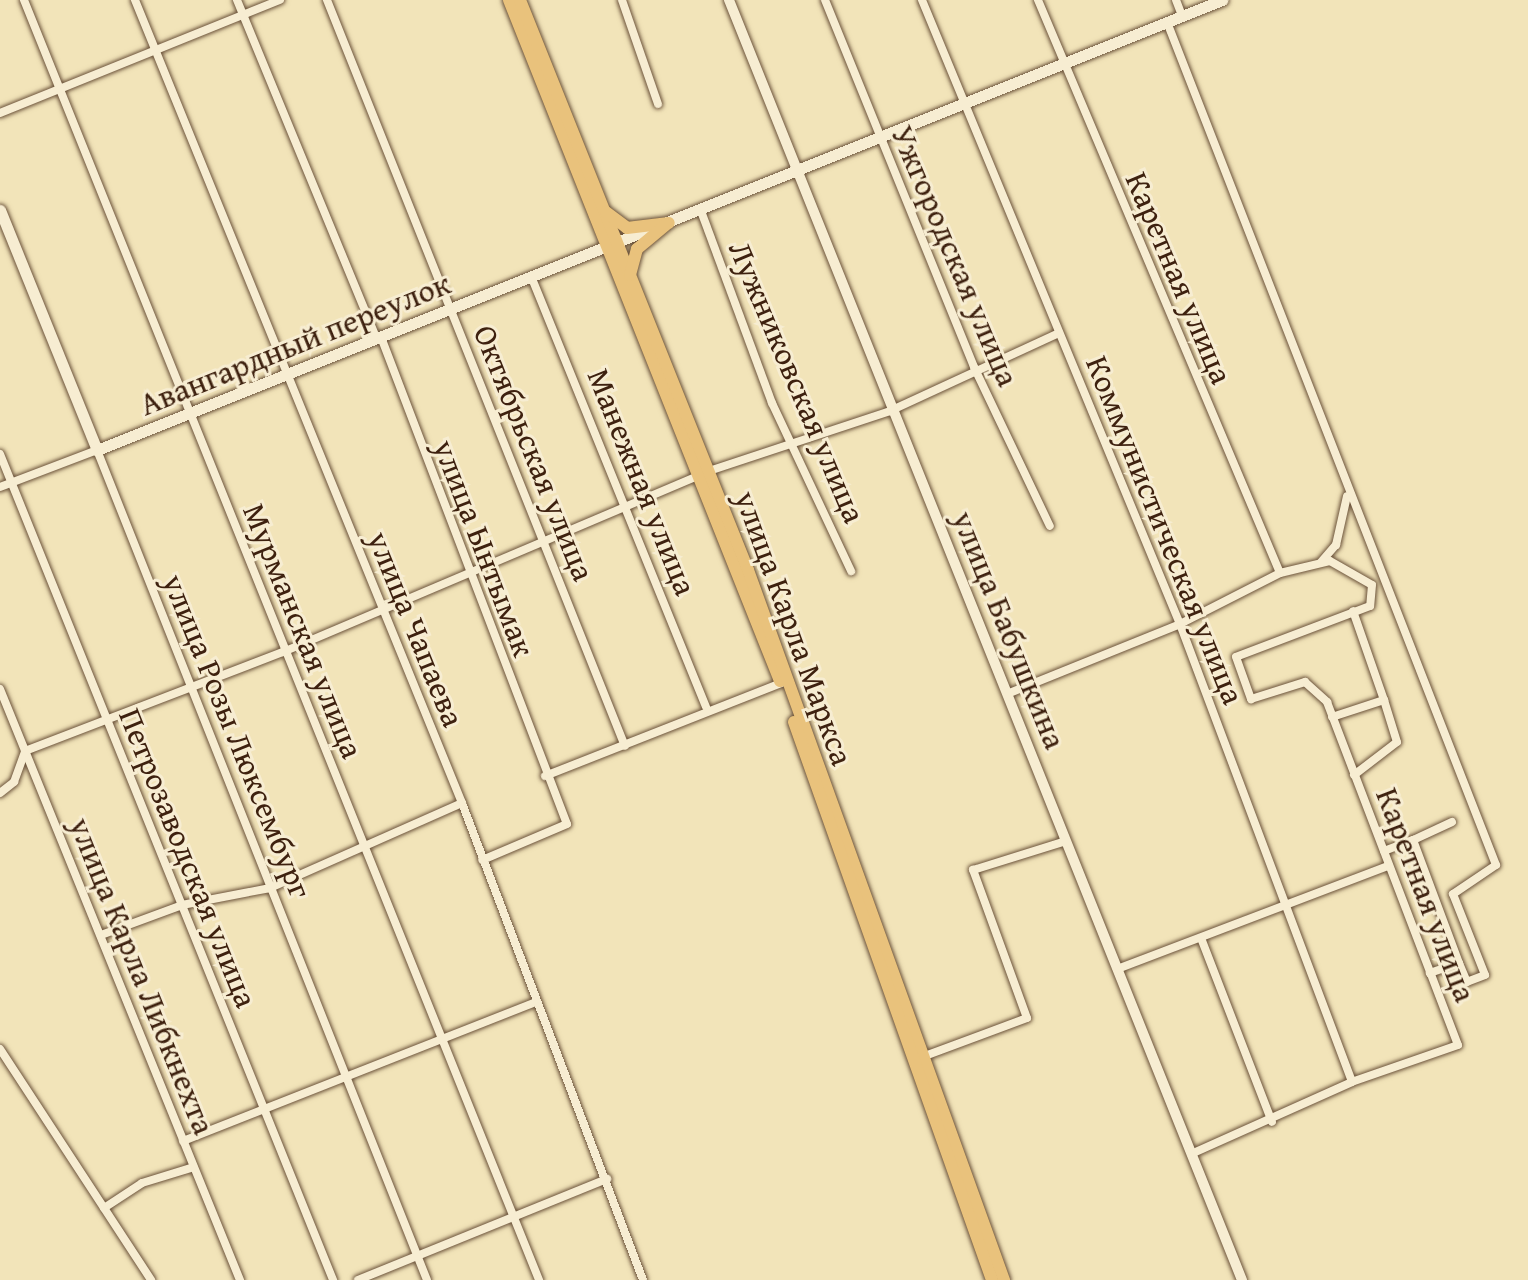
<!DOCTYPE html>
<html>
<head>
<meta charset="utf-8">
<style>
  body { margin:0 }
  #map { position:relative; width:1528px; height:1280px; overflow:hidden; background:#f2e4b9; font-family:"Gentium Book Plus",serif }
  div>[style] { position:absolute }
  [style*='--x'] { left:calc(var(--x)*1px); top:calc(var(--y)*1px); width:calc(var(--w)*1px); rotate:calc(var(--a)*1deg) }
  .roads { filter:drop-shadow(0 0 2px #6b523a) drop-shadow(0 0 2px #6b523a) }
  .minor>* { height:8px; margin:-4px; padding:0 4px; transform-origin:4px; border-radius:4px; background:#f7edd2 }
  .tertiary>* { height:10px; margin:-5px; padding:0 5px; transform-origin:5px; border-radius:5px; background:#f7edd2 }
  .secondary>* { height:11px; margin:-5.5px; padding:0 5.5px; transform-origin:5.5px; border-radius:5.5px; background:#f7edd2 }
  .primary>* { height:12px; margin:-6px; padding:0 6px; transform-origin:6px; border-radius:6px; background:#e9c27c }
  span { translate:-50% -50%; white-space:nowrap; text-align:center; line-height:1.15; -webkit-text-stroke:6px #f7edd2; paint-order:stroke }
  .street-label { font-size:32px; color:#3e210f }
</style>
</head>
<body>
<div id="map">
  <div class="roads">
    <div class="minor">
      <i style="--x:24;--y:0;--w:1380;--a:68.08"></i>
      <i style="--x:135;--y:0;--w:867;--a:67.84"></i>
      <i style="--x:462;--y:803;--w:510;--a:69.22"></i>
      <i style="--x:237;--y:0;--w:365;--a:67.6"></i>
      <i style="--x:327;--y:0;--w:803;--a:68.23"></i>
      <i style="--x:622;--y:0;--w:110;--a:70.9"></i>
      <i style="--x:825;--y:0;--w:396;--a:67.9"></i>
      <i style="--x:974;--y:367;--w:176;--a:64.5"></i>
      <i style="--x:922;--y:0;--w:675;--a:67.54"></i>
      <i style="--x:1180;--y:624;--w:489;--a:69.4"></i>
      <i style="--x:1038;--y:0;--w:622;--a:67.1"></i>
      <i style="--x:1176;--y:0;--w:17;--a:69"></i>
      <i style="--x:1167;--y:22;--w:905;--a:68.68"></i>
      <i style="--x:1496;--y:865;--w:52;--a:146"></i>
      <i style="--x:1453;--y:894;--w:87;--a:68.4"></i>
      <i style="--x:1485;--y:975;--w:19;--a:159"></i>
      <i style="--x:1467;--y:982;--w:21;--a:-113"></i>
      <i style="--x:1459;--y:963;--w:31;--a:161"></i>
      <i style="--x:0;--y:113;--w:302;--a:-22"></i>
      <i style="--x:701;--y:211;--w:205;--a:69.7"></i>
      <i style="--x:772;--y:403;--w:186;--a:64.8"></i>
      <i style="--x:531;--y:276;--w:465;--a:67.9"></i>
      <i style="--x:381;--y:337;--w:521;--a:69.1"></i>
      <i style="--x:567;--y:824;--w:92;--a:157"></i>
      <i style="--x:0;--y:454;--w:891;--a:68.04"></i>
      <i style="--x:709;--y:471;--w:191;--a:-18.3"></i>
      <i style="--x:890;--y:411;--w:186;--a:-24.8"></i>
      <i style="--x:0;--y:487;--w:104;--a:-20.9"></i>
      <i style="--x:97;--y:450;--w:893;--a:68.32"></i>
      <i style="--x:1321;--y:562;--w:23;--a:-49"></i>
      <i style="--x:1336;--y:545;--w:50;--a:-77.3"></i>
      <i style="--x:0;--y:689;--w:638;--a:67.9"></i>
      <i style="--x:1007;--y:694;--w:187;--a:-22"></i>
      <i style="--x:1180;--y:624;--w:112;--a:-27"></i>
      <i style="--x:1280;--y:573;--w:51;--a:-13.5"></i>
      <i style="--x:1330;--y:561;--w:48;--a:29.7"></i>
      <i style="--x:1372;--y:585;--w:21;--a:95"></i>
      <i style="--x:1370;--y:606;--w:143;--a:159.2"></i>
      <i style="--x:1236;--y:657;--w:45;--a:70.3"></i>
      <i style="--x:1251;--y:699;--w:57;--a:-17.5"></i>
      <i style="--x:1305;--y:682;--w:30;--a:42"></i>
      <i style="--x:1327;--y:702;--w:367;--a:69.1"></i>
      <i style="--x:1458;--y:1045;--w:112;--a:160.8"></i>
      <i style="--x:1352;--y:1082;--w:176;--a:155.9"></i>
      <i style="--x:1332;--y:717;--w:55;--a:-18.1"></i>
      <i style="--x:1384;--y:700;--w:94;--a:-109.2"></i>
      <i style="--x:1354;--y:775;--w:54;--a:-37.5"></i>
      <i style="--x:1397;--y:742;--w:44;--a:-107.2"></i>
      <i style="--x:545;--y:776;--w:254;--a:-21.5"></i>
      <i style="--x:0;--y:793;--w:18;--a:-38"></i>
      <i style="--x:14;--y:782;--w:33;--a:-70"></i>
      <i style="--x:25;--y:751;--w:276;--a:-21"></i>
      <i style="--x:283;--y:652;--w:452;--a:-23"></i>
      <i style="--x:1452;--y:822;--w:43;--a:155.2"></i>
      <i style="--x:1413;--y:840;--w:131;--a:69.5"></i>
      <i style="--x:1384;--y:851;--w:31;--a:-21"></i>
      <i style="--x:101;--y:935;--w:86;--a:-20.3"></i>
      <i style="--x:182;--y:905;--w:90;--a:-10.9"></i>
      <i style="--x:270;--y:888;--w:210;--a:-23.9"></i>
      <i style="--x:1201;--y:938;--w:197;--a:68.9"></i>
      <i style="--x:1117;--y:969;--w:290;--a:-20.8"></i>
      <i style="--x:0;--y:1049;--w:276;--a:56.8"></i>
      <i style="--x:922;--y:1057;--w:112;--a:-20.4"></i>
      <i style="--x:1027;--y:1018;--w:158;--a:-110"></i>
      <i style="--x:973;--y:870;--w:97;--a:-17.3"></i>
      <i style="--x:183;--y:1141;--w:377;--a:-21.5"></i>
      <i style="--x:104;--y:1208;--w:45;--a:-33.3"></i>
      <i style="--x:142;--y:1183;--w:54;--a:-17.1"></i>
      <i style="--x:358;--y:1280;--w:269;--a:-22.1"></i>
    </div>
    <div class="tertiary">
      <i style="--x:729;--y:0;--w:1379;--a:68.16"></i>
    </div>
    <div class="secondary">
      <i style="--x:0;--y:210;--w:259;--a:68"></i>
      <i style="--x:97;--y:450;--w:1212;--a:-21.8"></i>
    </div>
    <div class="primary">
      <i style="--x:509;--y:0;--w:733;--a:68.3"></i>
      <i style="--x:520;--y:0;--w:614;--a:68.2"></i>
      <i style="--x:748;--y:570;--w:755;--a:70.17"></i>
      <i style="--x:606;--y:212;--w:26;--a:37"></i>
      <i style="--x:627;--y:228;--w:42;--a:-6.8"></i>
      <i style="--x:630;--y:275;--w:27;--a:-75"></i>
      <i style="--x:637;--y:249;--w:38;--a:-40"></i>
      <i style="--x:794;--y:722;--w:592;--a:70.46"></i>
    </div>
  </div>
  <div class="street-label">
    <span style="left:955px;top:256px;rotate:67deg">Ужгородская улица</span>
    <span style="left:1179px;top:278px;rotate:67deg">Каретная улица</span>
    <span style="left:295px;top:344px;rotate:-22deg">Авангардный переулок</span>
    <span style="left:797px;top:382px;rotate:67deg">Лужниковская улица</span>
    <span style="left:534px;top:453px;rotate:68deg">Октябрьская улица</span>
    <span style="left:642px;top:482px;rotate:68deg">Манежная улица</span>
    <span style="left:1165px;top:530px;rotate:68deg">Коммунистическая улица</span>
    <span style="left:484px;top:548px;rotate:69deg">улица Ынтымак</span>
    <span style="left:794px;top:628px;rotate:70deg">улица Карла Маркса</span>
    <span style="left:416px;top:629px;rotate:68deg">улица Чапаева</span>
    <span style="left:1009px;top:630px;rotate:68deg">улица Бабушкина</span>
    <span style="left:303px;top:631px;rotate:68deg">Мурманская улица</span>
    <span style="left:237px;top:736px;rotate:68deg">улица Розы Люксембург</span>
    <span style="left:188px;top:858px;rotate:68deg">Петрозаводская улица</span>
    <span style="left:1426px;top:895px;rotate:69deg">Каретная улица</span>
    <span style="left:142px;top:976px;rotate:68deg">улица Карла Либкнехта</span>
  </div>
</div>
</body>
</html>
